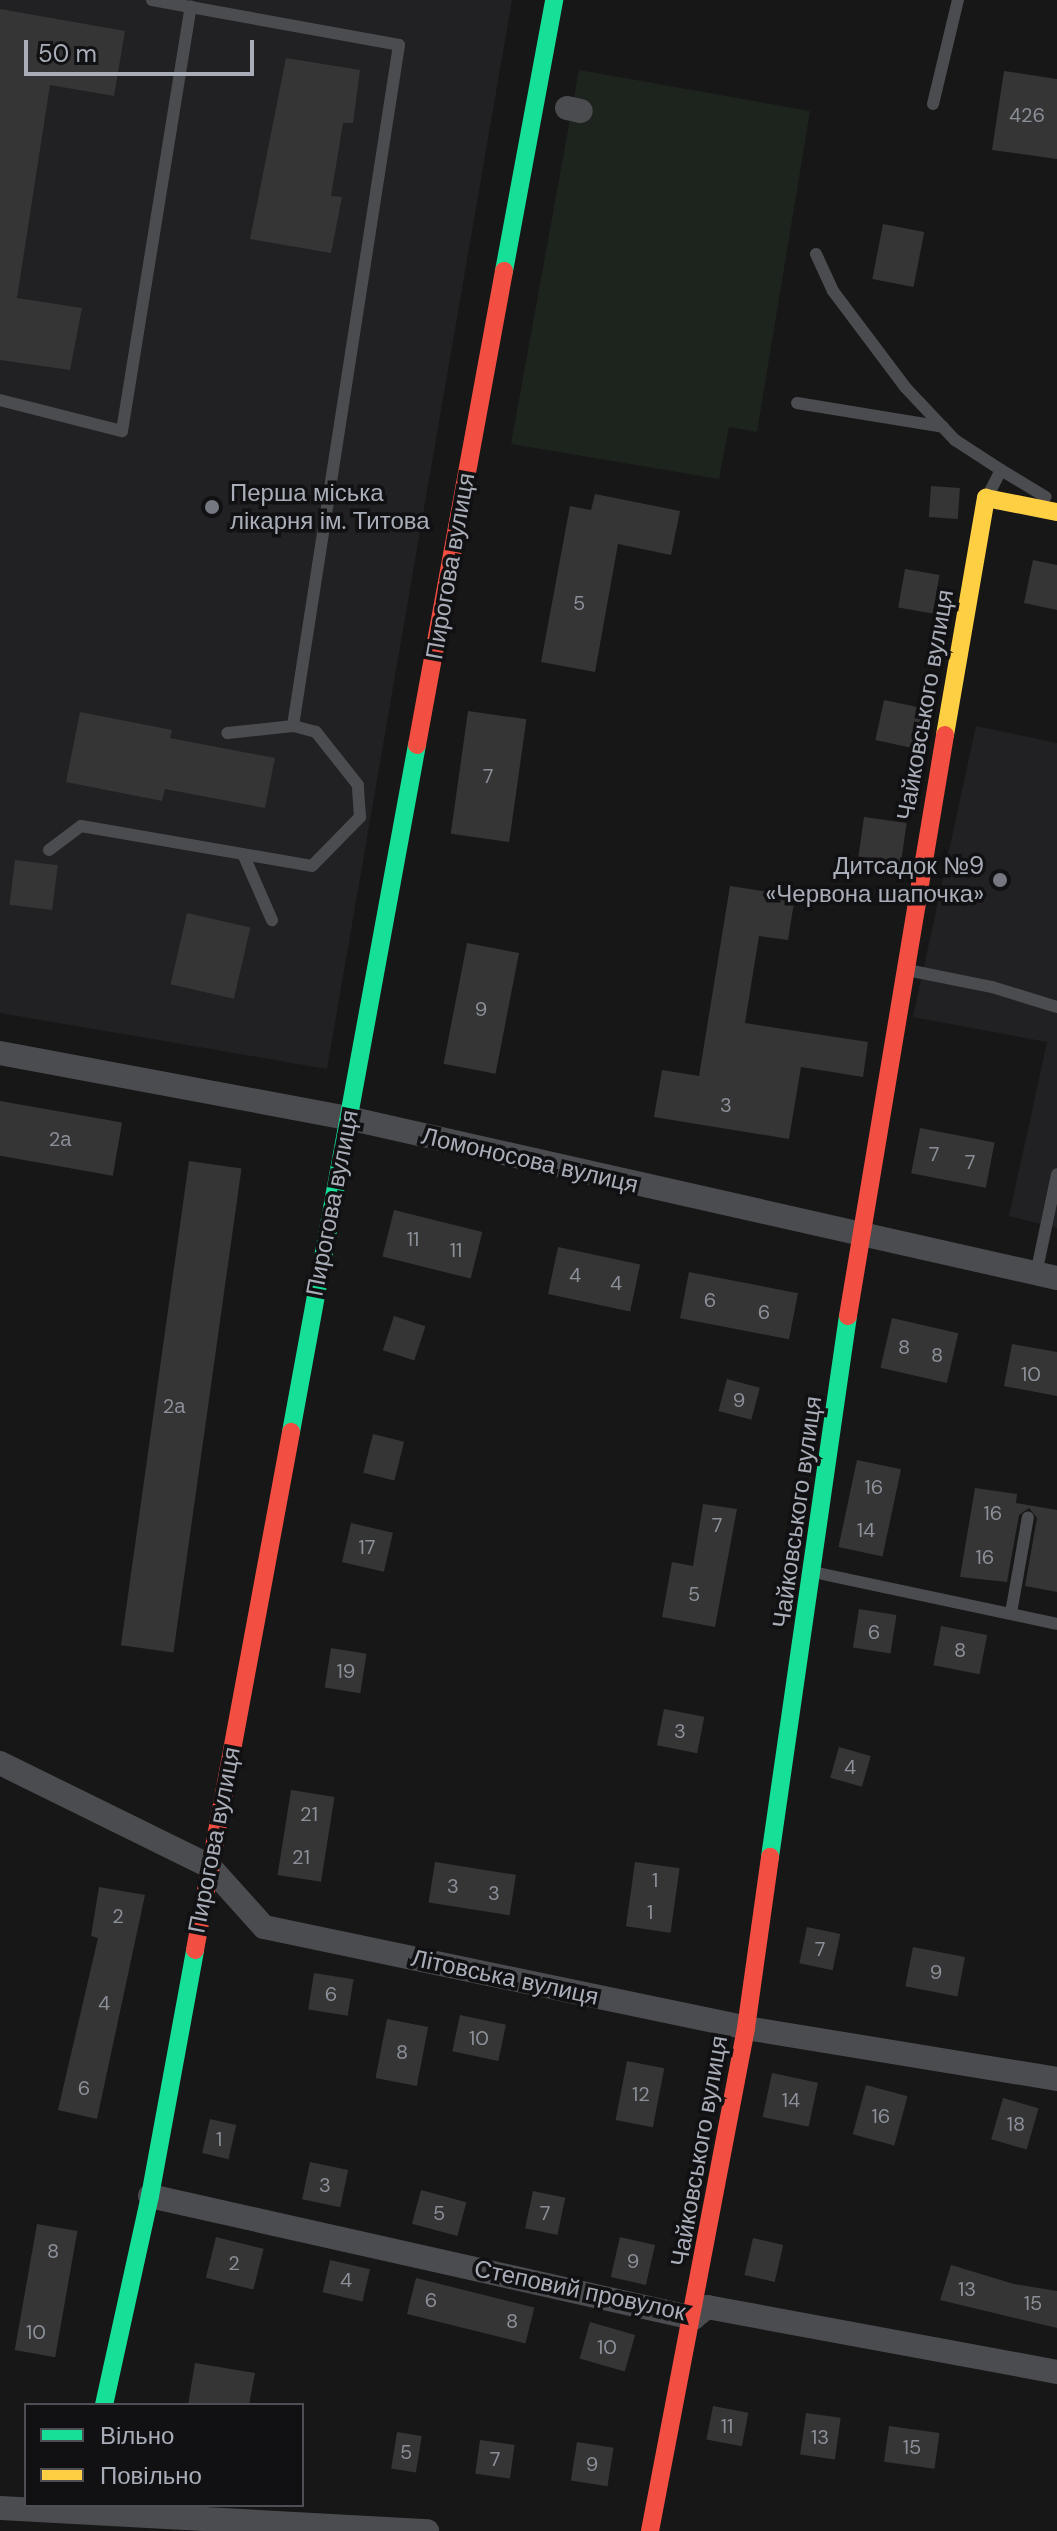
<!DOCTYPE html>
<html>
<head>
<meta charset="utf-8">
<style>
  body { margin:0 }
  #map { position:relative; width:1057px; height:2531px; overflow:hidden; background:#171717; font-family:"DM Sans",sans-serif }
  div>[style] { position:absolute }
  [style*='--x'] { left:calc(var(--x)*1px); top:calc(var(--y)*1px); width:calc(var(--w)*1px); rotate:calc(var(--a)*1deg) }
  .built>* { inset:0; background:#212123 }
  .green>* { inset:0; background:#1d241e }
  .building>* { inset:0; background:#353536; transform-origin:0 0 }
  .lane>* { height:12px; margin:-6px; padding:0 6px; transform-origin:6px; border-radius:6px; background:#4b4c50 }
  .street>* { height:24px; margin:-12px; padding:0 12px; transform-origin:12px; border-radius:12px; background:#4b4c50 }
  .fast>* { height:18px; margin:-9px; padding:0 9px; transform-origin:9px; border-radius:9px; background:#16e098 }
  .slow>* { height:18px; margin:-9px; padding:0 9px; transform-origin:9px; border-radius:9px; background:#ffcf43 }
  .jam>* { height:18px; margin:-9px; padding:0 9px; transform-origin:9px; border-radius:9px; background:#f24e42 }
  .dots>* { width:22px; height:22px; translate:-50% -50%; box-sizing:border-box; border:4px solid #111113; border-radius:50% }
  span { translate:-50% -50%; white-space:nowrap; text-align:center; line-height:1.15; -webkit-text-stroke:7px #111113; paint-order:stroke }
  .number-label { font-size:20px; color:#8b8f98 }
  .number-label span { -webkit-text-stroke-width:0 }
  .poi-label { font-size:24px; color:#a8adb8 }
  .left { translate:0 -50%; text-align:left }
  .right { translate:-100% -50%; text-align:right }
  .street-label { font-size:24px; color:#a8adb8 }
  .legend { position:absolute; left:24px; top:2403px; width:280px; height:104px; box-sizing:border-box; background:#111113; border:2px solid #4d4f55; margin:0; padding:10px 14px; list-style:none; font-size:24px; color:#a8adb8 }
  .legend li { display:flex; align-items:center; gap:16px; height:40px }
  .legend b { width:40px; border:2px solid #4d4f55 }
  .scale { position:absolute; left:24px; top:40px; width:230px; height:36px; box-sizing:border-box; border:4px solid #a8adb8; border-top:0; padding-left:10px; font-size:24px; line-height:28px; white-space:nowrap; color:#a8adb8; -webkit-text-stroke:6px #111113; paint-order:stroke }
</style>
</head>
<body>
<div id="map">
  <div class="built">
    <i style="clip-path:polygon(0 0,512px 0,327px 1069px,0 1013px)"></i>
    <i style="clip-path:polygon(976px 726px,1057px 743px,1057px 1228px,1009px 1216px,1047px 1042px,913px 1017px)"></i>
  </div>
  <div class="green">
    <i style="clip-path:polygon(579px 70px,810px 111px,757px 432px,729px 427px,719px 479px,511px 444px)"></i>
  </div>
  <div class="building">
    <i style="clip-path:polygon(0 9px,125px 31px,114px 96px,50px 85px,17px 298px,82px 308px,70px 370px,0 360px)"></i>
    <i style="clip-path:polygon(286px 58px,360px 70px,353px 123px,343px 123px,331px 196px,342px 197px,331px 253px,250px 239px)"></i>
    <i style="clip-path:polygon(1004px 71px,1057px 79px,1057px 159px,992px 150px)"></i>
    <i style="left:883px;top:224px;width:42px;height:56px;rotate:11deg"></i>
    <i style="left:931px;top:486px;width:29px;height:31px;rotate:4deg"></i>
    <i style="clip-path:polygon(595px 494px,680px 511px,671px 555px,618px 544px,595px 672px,541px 662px,570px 506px,591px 510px)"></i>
    <i style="clip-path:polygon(1033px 560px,1057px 565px,1057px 610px,1024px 603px)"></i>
    <i style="left:905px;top:569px;width:35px;height:39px;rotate:10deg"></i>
    <i style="left:884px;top:700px;width:40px;height:41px;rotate:12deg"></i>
    <i style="left:468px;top:711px;width:59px;height:124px;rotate:8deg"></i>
    <i style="clip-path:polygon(80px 712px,172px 730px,170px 738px,275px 758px,265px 808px,165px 789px,162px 801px,66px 782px)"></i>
    <i style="left:864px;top:817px;width:43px;height:40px;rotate:8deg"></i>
    <i style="left:15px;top:860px;width:43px;height:45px;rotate:7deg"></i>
    <i style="clip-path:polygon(730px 886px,795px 896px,788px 940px,759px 936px,745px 1023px,868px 1042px,863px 1077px,801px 1067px,789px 1139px,654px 1117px,662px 1070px,699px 1076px)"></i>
    <i style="left:187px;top:913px;width:65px;height:73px;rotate:13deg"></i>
    <i style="left:467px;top:943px;width:53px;height:123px;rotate:11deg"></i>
    <i style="left:0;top:1101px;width:124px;height:54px;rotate:10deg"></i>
    <i style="left:920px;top:1128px;width:76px;height:46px;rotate:11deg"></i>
    <i style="left:189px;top:1161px;width:53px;height:489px;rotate:8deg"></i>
    <i style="left:394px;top:1210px;width:91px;height:48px;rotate:14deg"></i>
    <i style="left:558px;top:1247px;width:84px;height:48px;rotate:12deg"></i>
    <i style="left:689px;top:1272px;width:111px;height:47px;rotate:11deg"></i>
    <i style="left:394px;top:1316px;width:33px;height:36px;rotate:18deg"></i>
    <i style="left:892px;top:1318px;width:68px;height:51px;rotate:13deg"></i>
    <i style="clip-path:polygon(1012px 1344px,1057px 1352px,1057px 1396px,1004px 1386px)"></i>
    <i style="left:727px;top:1379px;width:34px;height:33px;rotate:15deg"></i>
    <i style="left:373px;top:1434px;width:32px;height:40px;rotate:14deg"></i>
    <i style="left:857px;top:1460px;width:45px;height:89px;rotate:12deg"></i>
    <i style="clip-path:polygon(975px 1488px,1017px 1494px,1016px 1503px,1057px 1510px,1057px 1592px,1025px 1586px,1037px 1518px,1029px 1508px,1019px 1515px,1007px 1582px,960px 1577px)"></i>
    <i style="clip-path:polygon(703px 1504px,737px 1509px,715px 1627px,662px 1617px,672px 1562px,693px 1566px)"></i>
    <i style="left:351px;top:1523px;width:43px;height:40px;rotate:13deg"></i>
    <i style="left:859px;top:1609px;width:38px;height:39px;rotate:9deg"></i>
    <i style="left:941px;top:1626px;width:47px;height:40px;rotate:11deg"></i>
    <i style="left:331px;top:1648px;width:36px;height:40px;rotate:9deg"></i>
    <i style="left:664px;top:1709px;width:41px;height:37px;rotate:11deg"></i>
    <i style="left:839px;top:1747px;width:33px;height:32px;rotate:16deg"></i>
    <i style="left:291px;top:1790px;width:44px;height:86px;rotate:9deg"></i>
    <i style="left:435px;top:1862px;width:82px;height:41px;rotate:9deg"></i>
    <i style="left:635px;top:1862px;width:45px;height:65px;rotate:8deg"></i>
    <i style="clip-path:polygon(99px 1887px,145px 1895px,97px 2119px,58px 2110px,98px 1938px,91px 1936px)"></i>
    <i style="left:807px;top:1927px;width:34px;height:37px;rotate:12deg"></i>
    <i style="left:913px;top:1947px;width:53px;height:40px;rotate:11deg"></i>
    <i style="left:314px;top:1973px;width:40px;height:37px;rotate:9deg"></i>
    <i style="left:460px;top:2015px;width:47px;height:37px;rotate:12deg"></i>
    <i style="left:387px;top:2019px;width:42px;height:60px;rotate:11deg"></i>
    <i style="left:627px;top:2061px;width:38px;height:60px;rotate:11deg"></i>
    <i style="left:772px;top:2073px;width:47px;height:45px;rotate:12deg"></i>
    <i style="left:866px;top:2085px;width:43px;height:51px;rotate:15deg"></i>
    <i style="left:1003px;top:2098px;width:37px;height:43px;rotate:16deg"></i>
    <i style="left:210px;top:2119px;width:27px;height:35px;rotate:13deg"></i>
    <i style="left:310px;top:2162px;width:39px;height:38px;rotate:12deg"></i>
    <i style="left:421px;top:2190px;width:47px;height:35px;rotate:15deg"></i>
    <i style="left:533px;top:2191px;width:33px;height:38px;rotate:12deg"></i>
    <i style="left:37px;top:2224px;width:41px;height:128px;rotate:10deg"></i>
    <i style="left:216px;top:2237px;width:49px;height:42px;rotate:14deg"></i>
    <i style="left:620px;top:2237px;width:36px;height:41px;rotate:13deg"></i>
    <i style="left:753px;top:2238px;width:31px;height:38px;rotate:13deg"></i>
    <i style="left:330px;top:2260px;width:41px;height:33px;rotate:13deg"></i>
    <i style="clip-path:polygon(951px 2265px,1014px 2284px,1057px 2291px,1057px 2328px,940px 2300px)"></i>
    <i style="left:416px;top:2278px;width:122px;height:37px;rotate:14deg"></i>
    <i style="left:590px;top:2322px;width:47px;height:38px;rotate:16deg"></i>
    <i style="clip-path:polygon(195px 2363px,255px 2373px,249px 2405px,188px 2405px)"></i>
    <i style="left:713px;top:2406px;width:36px;height:34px;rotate:11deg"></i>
    <i style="left:806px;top:2413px;width:35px;height:42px;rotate:8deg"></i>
    <i style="left:889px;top:2426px;width:51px;height:36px;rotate:8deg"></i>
    <i style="left:397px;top:2432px;width:25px;height:37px;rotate:9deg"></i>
    <i style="left:480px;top:2440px;width:35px;height:34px;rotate:8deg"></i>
    <i style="left:577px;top:2442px;width:37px;height:39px;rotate:9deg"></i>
  </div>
  <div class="lane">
    <i style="--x:152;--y:0;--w:251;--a:10.3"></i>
    <i style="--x:399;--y:45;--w:689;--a:98.85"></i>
    <i style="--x:293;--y:726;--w:66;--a:173.9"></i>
    <i style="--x:933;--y:104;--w:107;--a:-76.5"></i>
    <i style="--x:816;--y:254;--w:41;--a:65.3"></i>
    <i style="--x:833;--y:291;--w:120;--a:53.1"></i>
    <i style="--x:905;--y:387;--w:73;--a:46.7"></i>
    <i style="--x:955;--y:440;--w:55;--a:33.1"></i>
    <i style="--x:1001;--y:470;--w:29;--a:117"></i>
    <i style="--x:0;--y:400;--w:126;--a:14.3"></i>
    <i style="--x:122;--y:431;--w:430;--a:-80.8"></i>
    <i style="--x:797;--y:403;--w:148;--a:9.3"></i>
    <i style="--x:1001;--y:470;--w:52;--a:31"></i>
    <i style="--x:49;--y:850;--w:40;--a:-37"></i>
    <i style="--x:81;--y:826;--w:234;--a:9.8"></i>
    <i style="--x:312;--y:866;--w:69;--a:-45.6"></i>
    <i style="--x:360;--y:817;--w:32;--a:-94"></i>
    <i style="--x:358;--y:785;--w:68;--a:-128.4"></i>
    <i style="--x:316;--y:732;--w:24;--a:-165"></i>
    <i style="--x:244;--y:856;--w:70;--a:66.4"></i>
    <i style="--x:907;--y:970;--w:87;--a:11.3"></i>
    <i style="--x:992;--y:987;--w:68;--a:17.1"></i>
    <i style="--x:1036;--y:1274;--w:102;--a:-78.1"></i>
    <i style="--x:813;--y:1572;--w:249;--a:12"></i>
    <i style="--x:1011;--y:1613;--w:97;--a:-80"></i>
  </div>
  <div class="street">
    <i style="--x:567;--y:108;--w:14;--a:12"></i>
    <i style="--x:0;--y:1053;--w:354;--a:10.6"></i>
    <i style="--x:348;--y:1118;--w:727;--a:12.72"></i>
    <i style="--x:0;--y:1763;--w:233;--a:26.2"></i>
    <i style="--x:209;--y:1866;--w:82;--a:48"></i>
    <i style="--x:264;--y:1927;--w:492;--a:11.8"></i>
    <i style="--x:746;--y:2028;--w:315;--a:9.3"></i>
    <i style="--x:150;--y:2196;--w:557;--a:12.66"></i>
    <i style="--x:693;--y:2318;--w:18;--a:-38"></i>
    <i style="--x:707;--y:2307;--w:356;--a:10.5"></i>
    <i style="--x:0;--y:2508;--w:428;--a:3.1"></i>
  </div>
  <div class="fast">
    <i style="--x:504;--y:271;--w:276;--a:-79.5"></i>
    <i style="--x:291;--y:1432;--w:698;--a:-79.61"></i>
    <i style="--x:770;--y:1857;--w:547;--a:-81.8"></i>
    <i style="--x:104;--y:2405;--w:214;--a:-77.6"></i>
    <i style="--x:150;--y:2196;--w:250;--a:-79.6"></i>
  </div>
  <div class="slow">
    <i style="--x:945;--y:735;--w:241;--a:-80.2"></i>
    <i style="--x:986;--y:498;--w:72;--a:11.2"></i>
  </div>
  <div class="jam">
    <i style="--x:417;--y:745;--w:482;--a:-79.6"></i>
    <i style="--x:848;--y:1316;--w:589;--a:-80.52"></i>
    <i style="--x:195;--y:1950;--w:527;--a:-79.5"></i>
    <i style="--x:650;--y:2531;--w:512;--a:-79.19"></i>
    <i style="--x:746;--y:2028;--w:173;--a:-82"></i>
  </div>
  <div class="dots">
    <i style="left:212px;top:507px;background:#757880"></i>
    <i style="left:1000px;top:880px;background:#757880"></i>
  </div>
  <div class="number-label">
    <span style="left:1027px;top:115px">426</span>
    <span style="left:579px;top:603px">5</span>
    <span style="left:488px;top:776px">7</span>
    <span style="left:481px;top:1009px">9</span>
    <span style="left:726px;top:1105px">3</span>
    <span style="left:60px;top:1139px">2а</span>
    <span style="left:934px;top:1154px">7</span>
    <span style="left:970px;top:1162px">7</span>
    <span style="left:413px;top:1239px">11</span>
    <span style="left:456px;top:1250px">11</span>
    <span style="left:575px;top:1275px">4</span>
    <span style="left:616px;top:1283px">4</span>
    <span style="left:710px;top:1300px">6</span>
    <span style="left:764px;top:1312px">6</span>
    <span style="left:904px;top:1347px">8</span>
    <span style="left:937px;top:1355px">8</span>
    <span style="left:1031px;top:1374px">10</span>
    <span style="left:739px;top:1400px">9</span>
    <span style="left:174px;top:1406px">2а</span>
    <span style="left:874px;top:1487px">16</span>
    <span style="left:993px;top:1513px">16</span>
    <span style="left:717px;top:1525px">7</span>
    <span style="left:866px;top:1530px">14</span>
    <span style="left:367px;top:1547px">17</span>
    <span style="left:985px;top:1557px">16</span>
    <span style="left:694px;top:1594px">5</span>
    <span style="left:874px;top:1632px">6</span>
    <span style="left:960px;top:1650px">8</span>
    <span style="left:346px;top:1671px">19</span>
    <span style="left:680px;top:1731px">3</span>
    <span style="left:850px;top:1767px">4</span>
    <span style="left:309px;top:1814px">21</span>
    <span style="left:301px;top:1857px">21</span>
    <span style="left:655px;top:1880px">1</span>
    <span style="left:453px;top:1886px">3</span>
    <span style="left:494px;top:1893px">3</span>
    <span style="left:650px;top:1912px">1</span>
    <span style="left:118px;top:1916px">2</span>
    <span style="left:820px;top:1949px">7</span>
    <span style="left:936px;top:1972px">9</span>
    <span style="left:331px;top:1994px">6</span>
    <span style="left:104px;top:2003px">4</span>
    <span style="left:479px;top:2038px">10</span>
    <span style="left:402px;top:2052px">8</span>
    <span style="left:84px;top:2088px">6</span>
    <span style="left:641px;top:2094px">12</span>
    <span style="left:791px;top:2100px">14</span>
    <span style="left:881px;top:2116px">16</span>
    <span style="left:1016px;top:2124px">18</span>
    <span style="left:219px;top:2139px">1</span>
    <span style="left:325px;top:2185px">3</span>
    <span style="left:439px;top:2213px">5</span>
    <span style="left:545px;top:2213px">7</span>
    <span style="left:53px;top:2251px">8</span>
    <span style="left:633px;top:2261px">9</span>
    <span style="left:234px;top:2263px">2</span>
    <span style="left:346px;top:2280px">4</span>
    <span style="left:967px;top:2289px">13</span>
    <span style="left:431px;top:2300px">6</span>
    <span style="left:1033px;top:2303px">15</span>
    <span style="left:512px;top:2321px">8</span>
    <span style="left:36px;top:2332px">10</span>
    <span style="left:607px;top:2347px">10</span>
    <span style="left:727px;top:2426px">11</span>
    <span style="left:820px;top:2437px">13</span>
    <span style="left:912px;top:2447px">15</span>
    <span style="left:406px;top:2452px">5</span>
    <span style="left:495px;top:2459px">7</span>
    <span style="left:592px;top:2464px">9</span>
  </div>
  <div class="poi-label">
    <span class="left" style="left:230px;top:507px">Перша міська<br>лікарня ім. Титова</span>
    <span class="right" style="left:984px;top:880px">Дитсадок №9<br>«Червона шапочка»</span>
  </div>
  <div class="street-label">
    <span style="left:450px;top:566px;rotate:-80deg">Пирогова вулиця</span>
    <span style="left:925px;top:705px;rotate:-80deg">Чайковського вулиця</span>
    <span style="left:530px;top:1160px;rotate:13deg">Ломоносова вулиця</span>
    <span style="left:332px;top:1203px;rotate:-79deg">Пирогова вулиця</span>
    <span style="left:797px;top:1512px;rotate:-82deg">Чайковського вулиця</span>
    <span style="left:214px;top:1840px;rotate:-79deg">Пирогова вулиця</span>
    <span style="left:505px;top:1977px;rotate:12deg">Літовська вулиця</span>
    <span style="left:699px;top:2151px;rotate:-80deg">Чайковського вулиця</span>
    <span style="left:580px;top:2290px;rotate:12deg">Степовий провулок</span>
  </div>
  <ul class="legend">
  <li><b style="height:10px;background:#16e098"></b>Вільно</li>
  <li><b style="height:10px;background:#ffcf43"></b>Повільно</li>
  </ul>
  <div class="scale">50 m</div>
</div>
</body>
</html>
